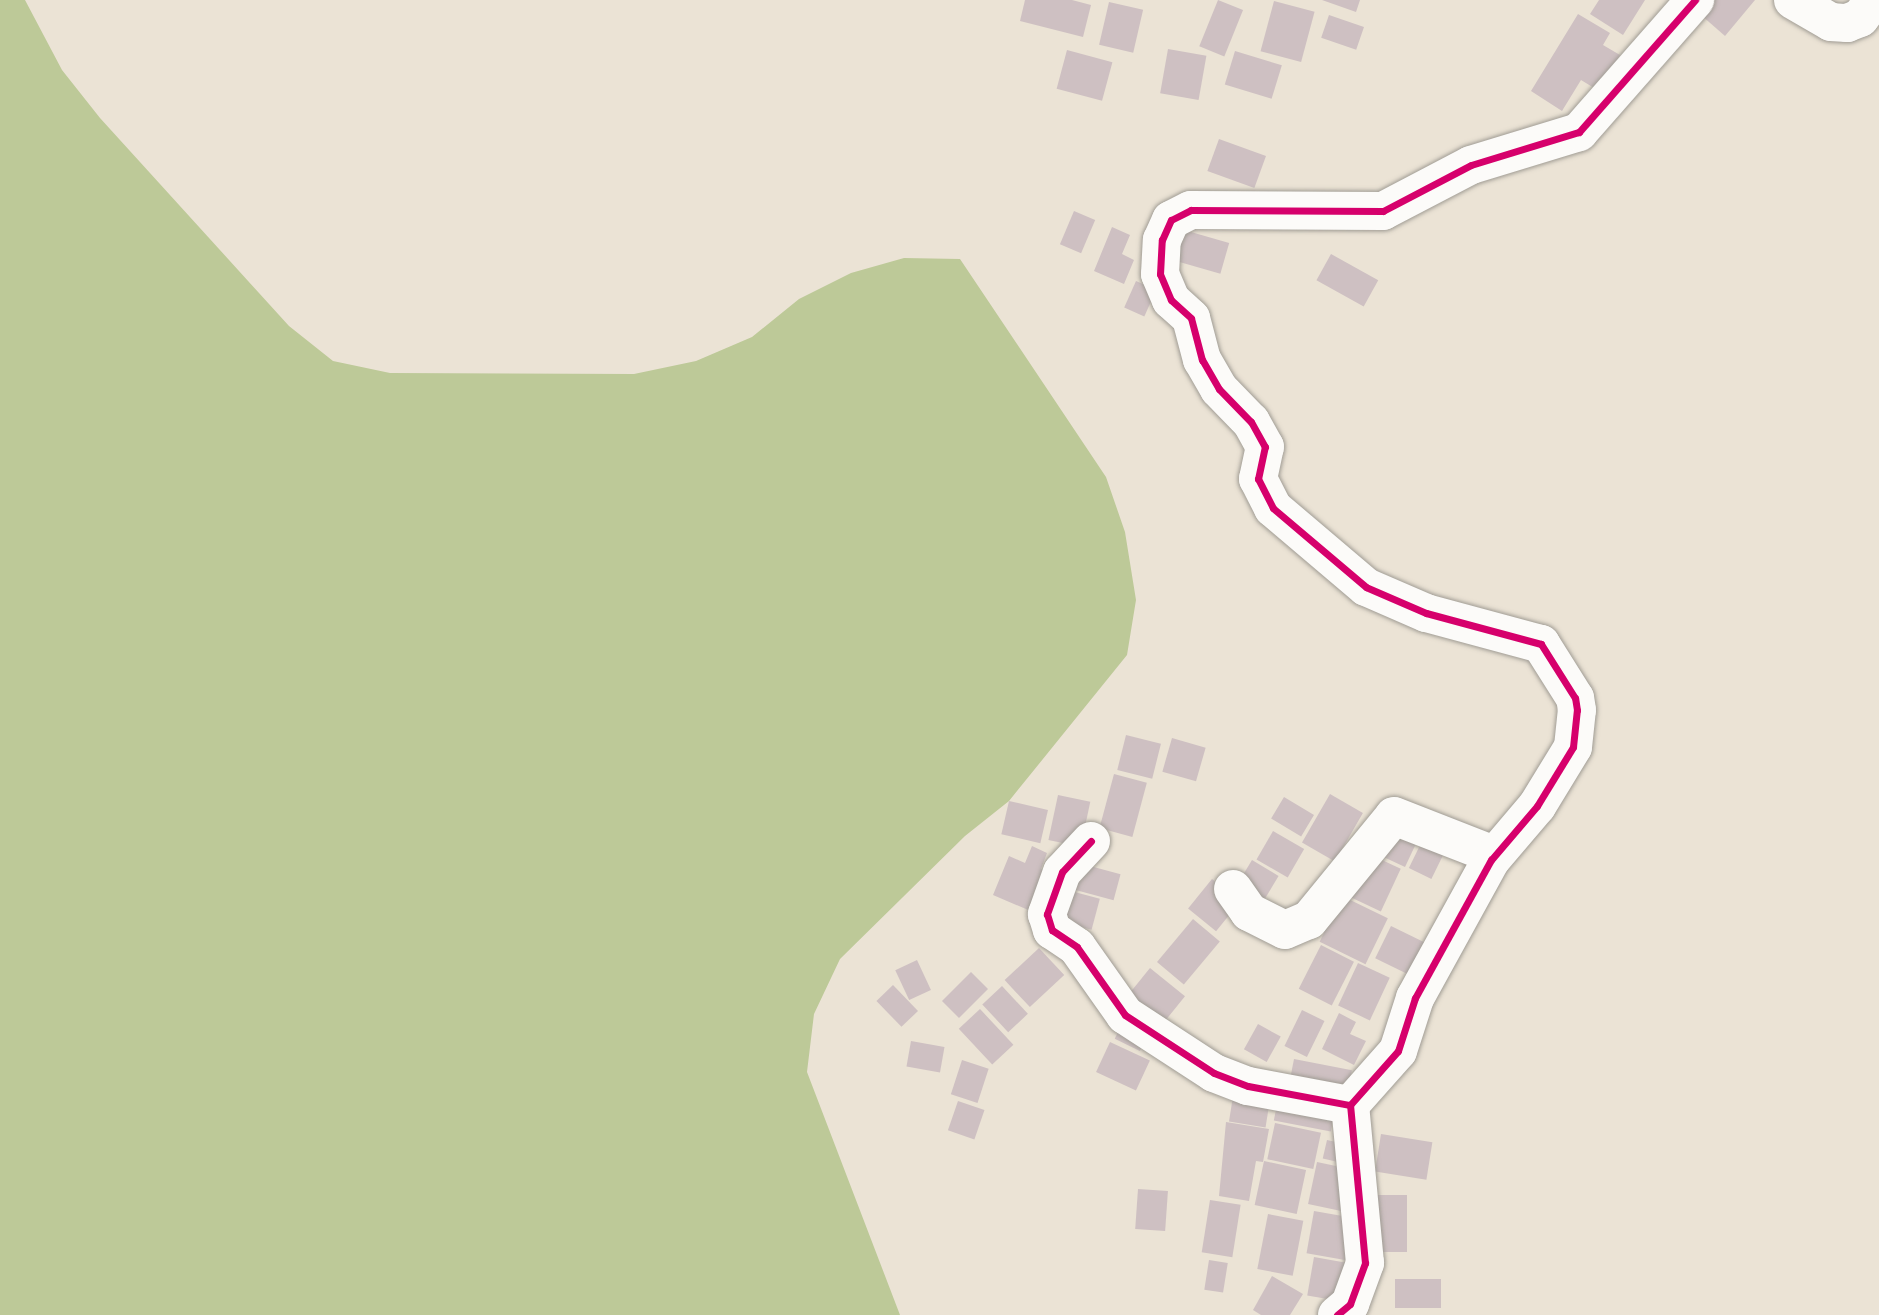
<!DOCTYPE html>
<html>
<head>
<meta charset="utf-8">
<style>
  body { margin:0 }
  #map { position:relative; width:1879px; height:1315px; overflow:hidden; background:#ebe3d5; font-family:"Libre Caslon Text",serif }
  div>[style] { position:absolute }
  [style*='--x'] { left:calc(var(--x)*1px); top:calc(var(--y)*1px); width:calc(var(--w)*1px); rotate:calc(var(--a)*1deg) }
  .forest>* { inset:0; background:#bdc998 }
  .building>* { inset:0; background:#cec0c2; transform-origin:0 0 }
  .roads { filter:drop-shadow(0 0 2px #a09c94) drop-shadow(0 0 2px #a09c94) }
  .minor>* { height:38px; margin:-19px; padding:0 19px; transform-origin:19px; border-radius:19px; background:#fcfbf9 }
  .cycleway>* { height:7px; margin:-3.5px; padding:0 3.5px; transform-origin:3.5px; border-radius:3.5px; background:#d6006c }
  span { translate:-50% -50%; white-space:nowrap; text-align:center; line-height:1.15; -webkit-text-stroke:6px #fff; paint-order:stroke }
</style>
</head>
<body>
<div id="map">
  <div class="forest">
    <i style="clip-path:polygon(0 0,25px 0,62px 70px,100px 118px,289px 326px,333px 361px,390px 373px,634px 374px,696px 361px,752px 337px,799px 299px,851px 273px,904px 258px,960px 259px,1106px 477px,1125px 532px,1136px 600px,1127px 655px,1009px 801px,965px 836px,840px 959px,814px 1014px,807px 1072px,900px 1315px,0 1315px)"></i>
  </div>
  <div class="building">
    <i style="clip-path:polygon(1025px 0,1072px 0,1091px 5px,1083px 37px,1020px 21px)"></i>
    <i style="left:1218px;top:0;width:27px;height:50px;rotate:22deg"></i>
    <i style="clip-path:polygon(1322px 0,1360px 0,1356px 12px)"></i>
    <i style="clip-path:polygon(1599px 0,1645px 0,1623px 35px,1590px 14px)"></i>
    <i style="clip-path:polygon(1713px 0,1755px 0,1725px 36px,1701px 15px)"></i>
    <i style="left:1274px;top:1px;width:42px;height:52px;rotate:15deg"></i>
    <i style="left:1109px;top:2px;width:35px;height:44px;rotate:13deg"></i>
    <i style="clip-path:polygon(1578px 14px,1610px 33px,1603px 45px,1620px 55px,1599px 91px,1581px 80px,1562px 111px,1531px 91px)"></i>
    <i style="left:1329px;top:15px;width:37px;height:24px;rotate:19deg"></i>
    <i style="left:1168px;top:49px;width:39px;height:45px;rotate:10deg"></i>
    <i style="left:1067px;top:50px;width:47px;height:40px;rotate:15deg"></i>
    <i style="left:1235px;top:51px;width:49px;height:35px;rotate:17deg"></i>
    <i style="left:1219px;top:139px;width:50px;height:34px;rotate:20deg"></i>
    <i style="left:1074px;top:211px;width:23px;height:36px;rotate:23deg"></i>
    <i style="clip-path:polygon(1112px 227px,1130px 235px,1122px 254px,1134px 260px,1124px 284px,1094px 271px)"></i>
    <i style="left:1184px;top:230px;width:47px;height:32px;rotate:16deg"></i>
    <i style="left:1331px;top:254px;width:54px;height:30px;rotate:29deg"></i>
    <i style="left:1136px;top:281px;width:22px;height:29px;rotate:24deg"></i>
    <i style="left:1126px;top:735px;width:36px;height:36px;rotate:14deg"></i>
    <i style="left:1172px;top:738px;width:35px;height:35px;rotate:16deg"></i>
    <i style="left:1114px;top:774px;width:34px;height:56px;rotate:15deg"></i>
    <i style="left:1330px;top:794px;width:38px;height:56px;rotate:30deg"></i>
    <i style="left:1058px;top:795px;width:33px;height:46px;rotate:12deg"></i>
    <i style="left:1284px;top:797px;width:35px;height:25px;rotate:31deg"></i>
    <i style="left:1009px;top:801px;width:40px;height:34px;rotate:13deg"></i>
    <i style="left:1273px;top:831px;width:36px;height:33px;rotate:30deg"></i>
    <i style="clip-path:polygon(1421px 833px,1405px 867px,1375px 853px,1389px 840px)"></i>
    <i style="left:1426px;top:833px;width:25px;height:39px;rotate:26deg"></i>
    <i style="clip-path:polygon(1032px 846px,1047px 853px,1041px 869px,1049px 873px,1033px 912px,993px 895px,1009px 856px,1025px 863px)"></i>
    <i style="left:1369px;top:854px;width:35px;height:47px;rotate:25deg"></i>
    <i style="left:1252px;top:860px;width:31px;height:29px;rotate:31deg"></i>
    <i style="left:1079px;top:863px;width:43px;height:27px;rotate:15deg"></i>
    <i style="left:1212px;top:879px;width:36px;height:38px;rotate:39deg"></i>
    <i style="left:1067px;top:890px;width:34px;height:32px;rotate:15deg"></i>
    <i style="left:1342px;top:896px;width:51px;height:51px;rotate:26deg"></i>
    <i style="left:1193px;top:919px;width:35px;height:56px;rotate:40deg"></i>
    <i style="left:1391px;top:926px;width:41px;height:36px;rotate:26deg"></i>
    <i style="left:1321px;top:945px;width:37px;height:49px;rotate:27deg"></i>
    <i style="left:1039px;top:948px;width:37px;height:47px;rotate:47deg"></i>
    <i style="left:917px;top:960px;width:33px;height:24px;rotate:65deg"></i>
    <i style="left:1358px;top:963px;width:35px;height:47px;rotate:25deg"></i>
    <i style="left:1150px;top:968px;width:45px;height:36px;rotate:39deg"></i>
    <i style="left:971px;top:972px;width:24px;height:41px;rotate:45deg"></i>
    <i style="left:893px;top:985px;width:36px;height:23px;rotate:46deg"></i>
    <i style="left:1002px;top:986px;width:38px;height:27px;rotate:47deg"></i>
    <i style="left:980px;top:1009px;width:49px;height:29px;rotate:47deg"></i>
    <i style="left:1302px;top:1010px;width:25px;height:40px;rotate:26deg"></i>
    <i style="clip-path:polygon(1339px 1013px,1356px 1022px,1350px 1034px,1366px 1041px,1354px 1065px,1322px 1049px)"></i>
    <i style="left:1258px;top:1024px;width:26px;height:29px;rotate:29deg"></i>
    <i style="left:1120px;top:1028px;width:28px;height:12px;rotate:26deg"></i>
    <i style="left:911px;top:1041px;width:34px;height:26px;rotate:10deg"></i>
    <i style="left:1110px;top:1042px;width:44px;height:33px;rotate:25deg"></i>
    <i style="left:1294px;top:1059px;width:59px;height:27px;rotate:11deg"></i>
    <i style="left:962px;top:1060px;width:28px;height:36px;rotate:18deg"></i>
    <i style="left:1234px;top:1090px;width:37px;height:32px;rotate:9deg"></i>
    <i style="left:1279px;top:1094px;width:58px;height:27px;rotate:11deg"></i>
    <i style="left:958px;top:1101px;width:28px;height:31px;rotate:19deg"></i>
    <i style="clip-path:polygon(1226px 1122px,1269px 1129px,1263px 1162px,1256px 1161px,1249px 1201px,1219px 1196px)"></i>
    <i style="left:1275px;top:1123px;width:47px;height:37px;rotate:12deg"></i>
    <i style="left:1381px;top:1134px;width:52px;height:38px;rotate:9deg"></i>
    <i style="left:1327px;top:1140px;width:18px;height:19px;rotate:13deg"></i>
    <i style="left:1264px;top:1161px;width:43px;height:45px;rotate:12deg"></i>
    <i style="left:1317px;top:1162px;width:35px;height:43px;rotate:12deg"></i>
    <i style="left:1138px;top:1189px;width:30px;height:40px;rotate:4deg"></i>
    <i style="left:1372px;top:1195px;width:35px;height:57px"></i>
    <i style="left:1210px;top:1200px;width:31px;height:53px;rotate:9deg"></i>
    <i style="left:1314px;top:1211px;width:39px;height:43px;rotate:10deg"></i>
    <i style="left:1268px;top:1214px;width:36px;height:56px;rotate:11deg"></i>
    <i style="left:1314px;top:1257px;width:34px;height:39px;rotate:10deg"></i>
    <i style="left:1209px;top:1260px;width:19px;height:30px;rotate:9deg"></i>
    <i style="clip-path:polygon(1272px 1276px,1303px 1294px,1290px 1315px,1261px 1315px,1253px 1310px)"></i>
    <i style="left:1395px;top:1279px;width:46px;height:29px"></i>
  </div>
  <div class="roads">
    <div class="minor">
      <i style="--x:1793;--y:0;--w:44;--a:30.1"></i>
      <i style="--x:1831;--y:22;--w:16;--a:4"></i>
      <i style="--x:1847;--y:23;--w:14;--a:-21"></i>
      <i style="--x:1860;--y:18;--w:23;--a:-52"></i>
      <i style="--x:1091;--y:841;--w:42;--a:133.1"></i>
      <i style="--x:1062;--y:872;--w:45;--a:109.7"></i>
      <i style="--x:1047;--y:914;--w:17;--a:73"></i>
      <i style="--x:1052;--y:930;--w:30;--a:34"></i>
      <i style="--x:1077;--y:947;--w:83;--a:54.8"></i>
      <i style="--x:1125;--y:1015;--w:106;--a:33.1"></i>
      <i style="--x:1214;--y:1073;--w:36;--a:21"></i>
      <i style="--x:1248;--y:1086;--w:104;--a:10.6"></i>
      <i style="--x:1233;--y:889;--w:28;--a:55"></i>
      <i style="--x:1249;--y:912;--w:40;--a:26.6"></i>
      <i style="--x:1285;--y:930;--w:26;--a:-23"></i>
      <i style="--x:1309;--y:920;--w:134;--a:-50.7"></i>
      <i style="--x:1394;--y:816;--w:107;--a:21.3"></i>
      <i style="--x:1337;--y:1315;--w:17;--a:-40"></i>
      <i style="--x:1350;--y:1304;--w:44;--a:-69.9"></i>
      <i style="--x:1365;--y:1263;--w:159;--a:-95.4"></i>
      <i style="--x:1350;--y:1105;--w:72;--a:-48.4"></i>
      <i style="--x:1398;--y:1051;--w:56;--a:-72.2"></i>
      <i style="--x:1415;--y:998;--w:158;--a:-61.2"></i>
      <i style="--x:1491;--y:860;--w:71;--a:-49.6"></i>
      <i style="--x:1537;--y:806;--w:69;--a:-58.6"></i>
      <i style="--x:1573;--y:747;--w:37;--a:-84"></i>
      <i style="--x:1577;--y:710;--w:12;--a:-99"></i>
      <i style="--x:1575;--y:698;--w:64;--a:-122.2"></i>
      <i style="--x:1541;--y:644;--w:119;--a:-164.9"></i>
      <i style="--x:1426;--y:613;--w:65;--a:-156.6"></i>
      <i style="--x:1366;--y:587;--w:122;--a:-139.7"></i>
      <i style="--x:1273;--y:508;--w:33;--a:-117"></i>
      <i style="--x:1258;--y:479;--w:33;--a:-78"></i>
      <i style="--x:1265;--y:447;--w:29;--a:-119"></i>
      <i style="--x:1251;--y:422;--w:46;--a:-134.1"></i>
      <i style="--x:1219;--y:389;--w:34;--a:-120"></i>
      <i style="--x:1202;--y:360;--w:43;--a:-104.7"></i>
      <i style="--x:1191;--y:318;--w:27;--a:-138"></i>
      <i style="--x:1171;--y:300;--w:28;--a:-113"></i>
      <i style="--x:1160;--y:274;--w:34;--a:-87"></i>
      <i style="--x:1162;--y:240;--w:22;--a:-66"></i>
      <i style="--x:1171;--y:220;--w:22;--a:-27"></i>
      <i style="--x:1191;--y:210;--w:192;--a:0.3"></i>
      <i style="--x:1383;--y:211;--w:99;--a:-27.6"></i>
      <i style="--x:1471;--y:165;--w:113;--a:-17"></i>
      <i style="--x:1579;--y:132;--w:176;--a:-48.7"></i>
    </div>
  </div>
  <div class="cycleway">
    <i style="--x:1091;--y:841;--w:42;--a:133.1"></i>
    <i style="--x:1062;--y:872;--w:45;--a:109.7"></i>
    <i style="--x:1047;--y:914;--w:17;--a:73"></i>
    <i style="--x:1052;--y:930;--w:30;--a:34"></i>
    <i style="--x:1077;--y:947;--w:83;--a:54.8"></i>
    <i style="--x:1125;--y:1015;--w:106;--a:33.1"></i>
    <i style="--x:1214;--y:1073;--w:36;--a:21"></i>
    <i style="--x:1248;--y:1086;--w:104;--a:10.6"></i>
    <i style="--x:1337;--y:1315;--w:17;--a:-40"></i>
    <i style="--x:1350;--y:1304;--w:44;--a:-69.9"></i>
    <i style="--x:1365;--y:1263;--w:159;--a:-95.4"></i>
    <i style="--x:1350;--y:1105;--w:72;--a:-48.4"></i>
    <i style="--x:1398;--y:1051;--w:56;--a:-72.2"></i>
    <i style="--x:1415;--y:998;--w:158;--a:-61.2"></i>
    <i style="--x:1491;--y:860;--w:71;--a:-49.6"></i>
    <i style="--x:1537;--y:806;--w:69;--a:-58.6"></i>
    <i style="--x:1573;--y:747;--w:37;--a:-84"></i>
    <i style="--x:1577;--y:710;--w:12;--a:-99"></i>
    <i style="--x:1575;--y:698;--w:64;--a:-122.2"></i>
    <i style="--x:1541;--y:644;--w:119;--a:-164.9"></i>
    <i style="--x:1426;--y:613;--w:65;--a:-156.6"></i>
    <i style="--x:1366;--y:587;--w:122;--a:-139.7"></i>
    <i style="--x:1273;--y:508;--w:33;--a:-117"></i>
    <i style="--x:1258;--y:479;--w:33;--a:-78"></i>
    <i style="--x:1265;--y:447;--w:29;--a:-119"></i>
    <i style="--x:1251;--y:422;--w:46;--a:-134.1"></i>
    <i style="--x:1219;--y:389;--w:34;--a:-120"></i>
    <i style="--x:1202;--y:360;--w:43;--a:-104.7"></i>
    <i style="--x:1191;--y:318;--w:27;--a:-138"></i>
    <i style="--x:1171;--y:300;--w:28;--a:-113"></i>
    <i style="--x:1160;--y:274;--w:34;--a:-87"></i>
    <i style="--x:1162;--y:240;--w:22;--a:-66"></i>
    <i style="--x:1171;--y:220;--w:22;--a:-27"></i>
    <i style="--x:1191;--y:210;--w:192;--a:0.3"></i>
    <i style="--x:1383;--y:211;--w:99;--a:-27.6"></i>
    <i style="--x:1471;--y:165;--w:113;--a:-17"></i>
    <i style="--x:1579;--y:132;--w:176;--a:-48.7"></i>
  </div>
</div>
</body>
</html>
